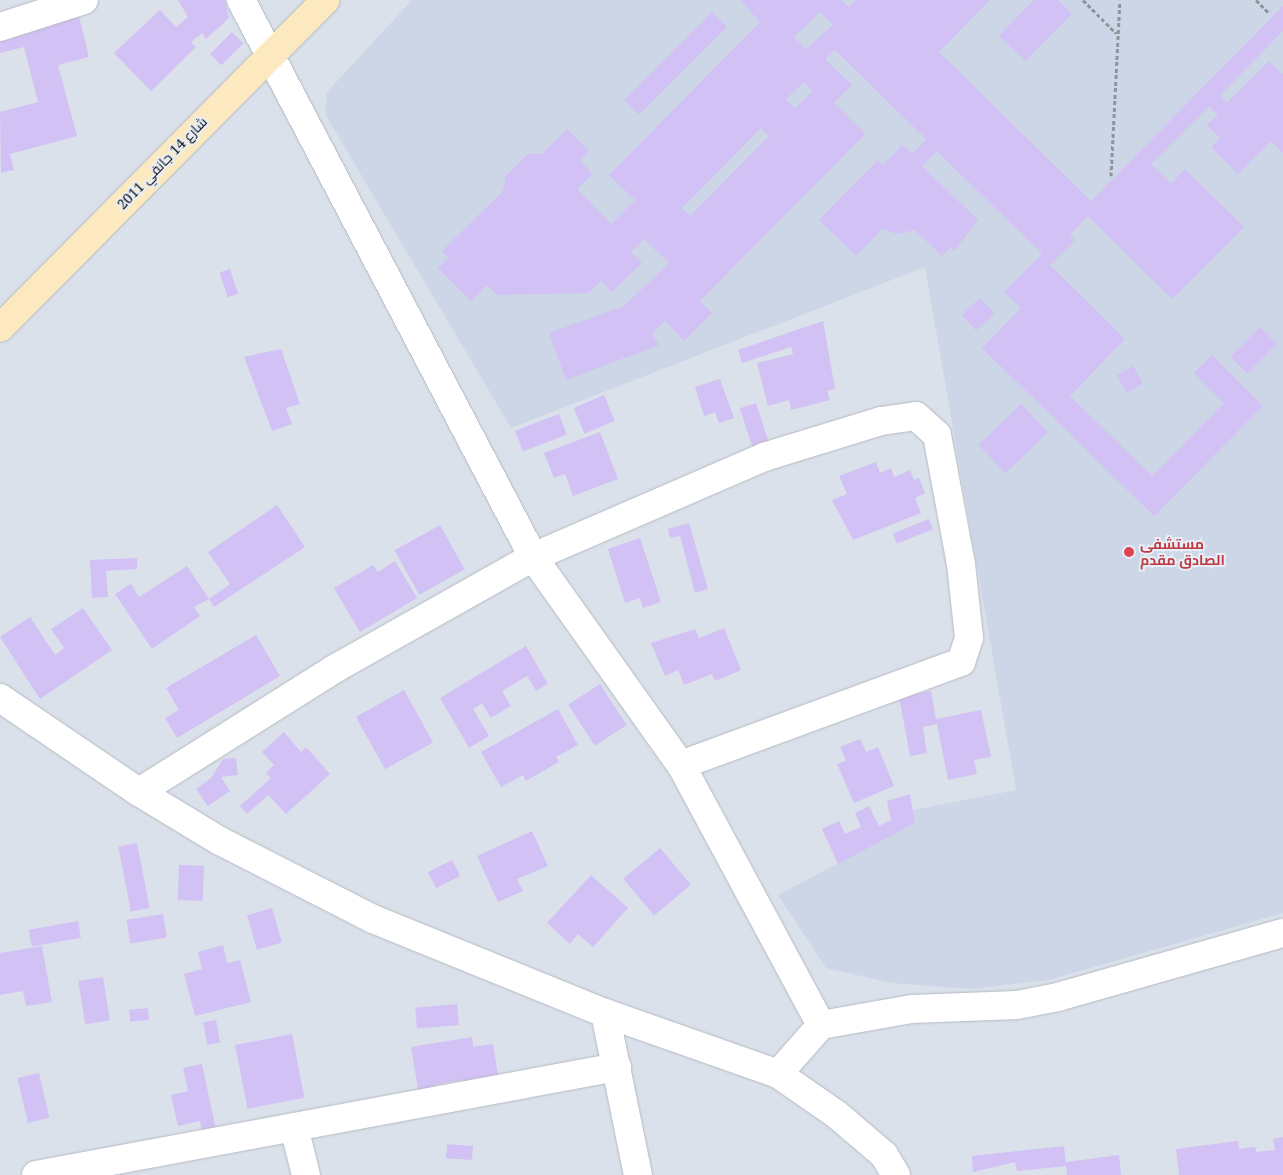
<!DOCTYPE html>
<html>
<head>
<meta charset="utf-8">
<style>
  body { margin:0 }
  #map { position:relative; width:1283px; height:1175px; overflow:hidden; background:#dbe1ea; font-family:"Noto Serif",Cairo,serif }
  div>[style] { position:absolute }
  [style*='--x'] { left:calc(var(--x)*1px); top:calc(var(--y)*1px); width:calc(var(--w)*1px); rotate:calc(var(--a)*1deg) }
  .built>* { inset:0; background:#ccd6e6 }
  .building>* { inset:0; background:#d2c1f4; transform-origin:0 0 }
  .path>* { height:3px; margin-top:-1.5px; transform-origin:0; background:repeating-linear-gradient(90deg,#8f939a 0 4px,transparent 0 6.5px) }
  .roads { filter:drop-shadow(0 0 1px #b4bac3) drop-shadow(0 0 1px #b4bac3) }
  .minor>* { height:28px; margin:-14px; padding:0 14px; transform-origin:14px; border-radius:14px; background:#fff }
  .secondary>* { height:28px; margin:-14px; padding:0 14px; transform-origin:14px; border-radius:14px; background:#fde9bf }
  .dots>* { width:14px; height:14px; translate:-50% -50%; box-sizing:border-box; border:2px solid #e8eef7; border-radius:50% }
  span { translate:-50% -50%; white-space:nowrap; text-align:center; line-height:1.15; -webkit-text-stroke:4px #e8eef7; paint-order:stroke }
  .street-label { font-size:14px; color:#0a0c0f }
  .health-label { font-size:14px; color:#be3a42; font-weight:700 }
  .left { translate:0 -50%; text-align:left }
</style>
</head>
<body>
<div id="map">
  <div class="built">
    <i style="clip-path:polygon(412px 0,1283px 0,1283px 913px,1048px 980px,970px 989px,892px 983px,826px 968px,778px 895px,915px 823px,913px 810px,1016px 790px,925px 267px,511px 428px,325px 114px,327px 92px)"></i>
  </div>
  <div class="building">
    <i style="clip-path:polygon(178px 0,225px 0,229px 18px,206px 39px,202px 33px,191px 42px,196px 47px,151px 91px,114px 53px,160px 10px,176px 27px,188px 17px)"></i>
    <i style="clip-path:polygon(evenodd,740px 0,841px 0,849px 7px,856px 0,990px 0,939px 52px,1091px 201px,1283px 6px,1283px 31px,1220px 95px,1227px 103px,1269px 61px,1283px 74px,1283px 153px,1271px 141px,1238px 174px,1211px 147px,1220px 138px,1207px 125px,1218px 115px,1209px 106px,1151px 164px,1171px 184px,1185px 169px,1244px 227px,1172px 299px,1088px 216px,1070px 235px,1075px 240px,1050px 265px,1125px 339px,1070px 396px,1152px 476px,1224px 403px,1194px 373px,1212px 355px,1263px 406px,1154px 516px,982px 348px,1021px 308px,1004px 292px,1042px 254px,937px 151px,922px 166px,978px 220px,954px 251px,951px 247px,942px 256px,915px 230px,897px 234px,882px 229px,856px 256px,819px 220px,878px 160px,883px 165px,902px 145px,912px 154px,926px 139px,835px 50px,825px 59px,852px 85px,834px 103px,865px 134px,700px 301px,712px 313px,684px 341px,665px 321px,652px 334px,659px 345px,566px 380px,549px 333px,624px 306px,669px 263px,644px 239px,631px 252px,642px 263px,612px 292px,601px 281px,589px 293px,497px 295px,487px 285px,471px 301px,438px 268px,449px 258px,442px 251px,503px 191px,506px 176px,528px 154px,542px 154px,567px 129px,589px 151px,580px 161px,593px 174px,577px 189px,611px 224px,635px 200px,609px 175px,760px 22px,740px 0,820px 12px,833px 25px,806px 49px,794px 37px,820px 12px,740px 0,804px 82px,813px 91px,795px 108px,786px 99px,804px 82px,740px 0,761px 128px,769px 136px,690px 216px,682px 208px,761px 128px)"></i>
    <i style="clip-path:polygon(1034px 0,1058px 0,1072px 14px,1025px 61px,999px 36px)"></i>
    <i style="clip-path:polygon(78px 12px,89px 57px,58px 65px,77px 136px,10px 154px,14px 170px,1px 173px,0 112px,38px 102px,24px 47px,0 53px,0 33px)"></i>
    <i style="left:712px;top:12px;width:21px;height:124px;rotate:45deg"></i>
    <i style="left:232px;top:32px;width:16px;height:31px;rotate:45deg"></i>
    <i style="left:230px;top:269px;width:26px;height:11px;rotate:72deg"></i>
    <i style="left:980px;top:298px;width:21px;height:25px;rotate:47deg"></i>
    <i style="clip-path:polygon(823px 321px,835px 389px,827px 391px,830px 400px,791px 410px,789px 400px,768px 406px,757px 363px,793px 354px,791px 347px,742px 363px,738px 350px)"></i>
    <i style="left:1260px;top:327px;width:24px;height:42px;rotate:45deg"></i>
    <i style="clip-path:polygon(281px 349px,300px 404px,286px 408px,292px 424px,272px 431px,244px 357px)"></i>
    <i style="left:1133px;top:366px;width:20px;height:19px;rotate:60deg"></i>
    <i style="clip-path:polygon(720px 379px,734px 418px,719px 423px,715px 412px,704px 416px,695px 387px)"></i>
    <i style="left:604px;top:395px;width:28px;height:33px;rotate:67deg"></i>
    <i style="left:756px;top:403px;width:45px;height:17px;rotate:72deg"></i>
    <i style="left:1021px;top:404px;width:39px;height:59px;rotate:46deg"></i>
    <i style="left:559px;top:414px;width:22px;height:47px;rotate:69deg"></i>
    <i style="clip-path:polygon(600px 432px,618px 479px,573px 496px,565px 474px,554px 478px,544px 453px)"></i>
    <i style="clip-path:polygon(876px 462px,880px 473px,891px 468px,894px 477px,910px 470px,914px 480px,919px 478px,925px 493px,915px 498px,921px 513px,853px 540px,832px 500px,847px 494px,839px 476px)"></i>
    <i style="clip-path:polygon(277px 505px,305px 547px,214px 607px,209px 599px,230px 584px,208px 552px)"></i>
    <i style="left:929px;top:519px;width:11px;height:39px;rotate:68deg"></i>
    <i style="clip-path:polygon(689px 523px,708px 589px,695px 593px,680px 536px,670px 538px,668px 529px)"></i>
    <i style="left:440px;top:525px;width:51px;height:52px;rotate:61deg"></i>
    <i style="clip-path:polygon(640px 538px,661px 602px,643px 608px,640px 598px,625px 603px,608px 549px)"></i>
    <i style="clip-path:polygon(137px 558px,137px 569px,106px 571px,108px 597px,92px 598px,90px 560px)"></i>
    <i style="clip-path:polygon(395px 561px,417px 598px,360px 632px,334px 588px,373px 565px,378px 572px)"></i>
    <i style="clip-path:polygon(187px 566px,209px 599px,194px 607px,200px 616px,152px 649px,115px 594px,131px 584px,139px 597px)"></i>
    <i style="clip-path:polygon(83px 608px,112px 650px,40px 699px,0 637px,30px 617px,55px 655px,64px 648px,51px 629px)"></i>
    <i style="clip-path:polygon(724px 628px,741px 670px,715px 681px,712px 674px,684px 685px,678px 670px,665px 676px,651px 643px,695px 629px,699px 638px)"></i>
    <i style="clip-path:polygon(256px 635px,280px 676px,177px 738px,165px 718px,179px 710px,166px 688px)"></i>
    <i style="clip-path:polygon(526px 646px,548px 684px,536px 691px,527px 676px,502px 691px,511px 706px,491px 718px,482px 703px,473px 709px,489px 736px,469px 748px,440px 698px)"></i>
    <i style="left:600px;top:684px;width:49px;height:38px;rotate:57deg"></i>
    <i style="left:404px;top:690px;width:60px;height:55px;rotate:61deg"></i>
    <i style="clip-path:polygon(931px 691px,936px 719px,981px 710px,991px 757px,974px 760px,977px 774px,948px 780px,937px 724px,923px 727px,927px 753px,910px 756px,899px 697px)"></i>
    <i style="clip-path:polygon(558px 709px,578px 745px,556px 757px,559px 762px,526px 781px,523px 775px,501px 787px,481px 752px)"></i>
    <i style="clip-path:polygon(284px 732px,301px 752px,306px 747px,330px 774px,286px 814px,268px 795px,247px 814px,240px 806px,271px 778px,266px 773px,274px 765px,262px 752px)"></i>
    <i style="clip-path:polygon(860px 739px,866px 752px,878px 747px,894px 786px,854px 803px,837px 764px,846px 761px,840px 747px)"></i>
    <i style="clip-path:polygon(236px 758px,238px 775px,221px 777px,230px 791px,208px 806px,196px 789px,211px 778px,223px 759px)"></i>
    <i style="clip-path:polygon(910px 794px,915px 823px,838px 864px,822px 829px,839px 821px,845px 834px,861px 827px,855px 813px,869px 806px,879px 826px,891px 820px,887px 801px)"></i>
    <i style="clip-path:polygon(532px 831px,548px 866px,517px 879px,523px 891px,498px 902px,477px 856px)"></i>
    <i style="left:137px;top:843px;width:66px;height:19px;rotate:79deg"></i>
    <i style="left:660px;top:848px;width:48px;height:48px;rotate:50deg"></i>
    <i style="left:452px;top:860px;width:18px;height:27px;rotate:63deg"></i>
    <i style="left:179px;top:865px;width:25px;height:35px;rotate:2deg"></i>
    <i style="clip-path:polygon(591px 875px,628px 908px,593px 947px,578px 934px,570px 944px,547px 923px)"></i>
    <i style="left:272px;top:908px;width:36px;height:26px;rotate:74deg"></i>
    <i style="left:163px;top:914px;width:24px;height:37px;rotate:81deg"></i>
    <i style="left:78px;top:921px;width:17px;height:50px;rotate:80deg"></i>
    <i style="clip-path:polygon(223px 945px,227px 963px,240px 960px,251px 1002px,195px 1016px,184px 974px,202px 969px,198px 952px)"></i>
    <i style="clip-path:polygon(42px 946px,52px 1002px,26px 1006px,23px 991px,0 995px,0 953px)"></i>
    <i style="left:103px;top:977px;width:44px;height:25px;rotate:81deg"></i>
    <i style="left:457px;top:1004px;width:21px;height:42px;rotate:85deg"></i>
    <i style="left:148px;top:1008px;width:12px;height:19px;rotate:85deg"></i>
    <i style="left:216px;top:1020px;width:23px;height:13px;rotate:80deg"></i>
    <i style="left:292px;top:1034px;width:65px;height:58px;rotate:79deg"></i>
    <i style="clip-path:polygon(472px 1037px,473px 1047px,493px 1044px,500px 1088px,464px 1093px,462px 1080px,434px 1085px,436px 1099px,420px 1101px,411px 1047px)"></i>
    <i style="clip-path:polygon(202px 1064px,216px 1130px,202px 1133px,200px 1121px,178px 1126px,171px 1095px,188px 1091px,183px 1068px)"></i>
    <i style="left:39px;top:1073px;width:46px;height:22px;rotate:77deg"></i>
    <i style="clip-path:polygon(1283px 1137px,1283px 1175px,1179px 1175px,1176px 1149px,1238px 1141px,1239px 1149px,1255px 1147px,1256px 1152px,1275px 1150px,1273px 1139px)"></i>
    <i style="left:473px;top:1146px;width:14px;height:26px;rotate:94deg"></i>
    <i style="clip-path:polygon(1064px 1146px,1066px 1162px,1119px 1155px,1121px 1175px,1067px 1175px,1066px 1166px,1017px 1171px,1015px 1162px,973px 1172px,972px 1156px)"></i>
  </div>
  <div class="path">
    <i style="--x:1083;--y:0;--w:47;--a:45"></i>
    <i style="--x:1256;--y:0;--w:18;--a:45"></i>
    <i style="--x:1111;--y:176;--w:176;--a:-87.1"></i>
  </div>
  <div class="roads">
    <div class="minor">
      <i style="--x:241;--y:0;--w:629;--a:62.33"></i>
      <i style="--x:533;--y:557;--w:255;--a:54.6"></i>
      <i style="--x:681;--y:765;--w:295;--a:61.7"></i>
      <i style="--x:0;--y:27;--w:88;--a:-17.8"></i>
      <i style="--x:0;--y:698;--w:168;--a:34.1"></i>
      <i style="--x:139;--y:792;--w:95;--a:31.2"></i>
      <i style="--x:220;--y:841;--w:172;--a:27"></i>
      <i style="--x:373;--y:919;--w:250;--a:22.1"></i>
      <i style="--x:605;--y:1013;--w:183;--a:19.4"></i>
      <i style="--x:778;--y:1074;--w:70;--a:34.6"></i>
      <i style="--x:836;--y:1114;--w:63;--a:40.5"></i>
      <i style="--x:884;--y:1155;--w:23;--a:59"></i>
      <i style="--x:139;--y:792;--w:233;--a:-32.2"></i>
      <i style="--x:336;--y:668;--w:226;--a:-29.4"></i>
      <i style="--x:533;--y:557;--w:252;--a:-23.4"></i>
      <i style="--x:764;--y:457;--w:122;--a:-17.1"></i>
      <i style="--x:881;--y:421;--w:35;--a:-8"></i>
      <i style="--x:916;--y:416;--w:28;--a:42"></i>
      <i style="--x:937;--y:435;--w:131;--a:79.5"></i>
      <i style="--x:961;--y:564;--w:74;--a:83.8"></i>
      <i style="--x:969;--y:638;--w:25;--a:108"></i>
      <i style="--x:961;--y:662;--w:298;--a:159.8"></i>
      <i style="--x:605;--y:1013;--w:165;--a:78.5"></i>
      <i style="--x:778;--y:1074;--w:65;--a:-48.7"></i>
      <i style="--x:821;--y:1025;--w:92;--a:-10"></i>
      <i style="--x:912;--y:1009;--w:105;--a:-2.2"></i>
      <i style="--x:1017;--y:1005;--w:42;--a:-11"></i>
      <i style="--x:1058;--y:997;--w:234;--a:-15.9"></i>
      <i style="--x:294;--y:1127;--w:49;--a:76"></i>
      <i style="--x:36;--y:1175;--w:591;--a:-10.53"></i>
    </div>
    <div class="secondary">
      <i style="--x:0;--y:328;--w:462;--a:-45.2"></i>
    </div>
  </div>
  <div class="dots">
    <i style="left:1129px;top:552px;background:#e0444e"></i>
  </div>
  <div class="street-label">
    <span style="left:162px;top:163px;rotate:-46deg">شارع 14 جانفي 2011</span>
  </div>
  <div class="health-label">
    <span class="left" style="left:1140px;top:552px">مستشفى<br>الصادق مقدم</span>
  </div>
</div>
</body>
</html>
